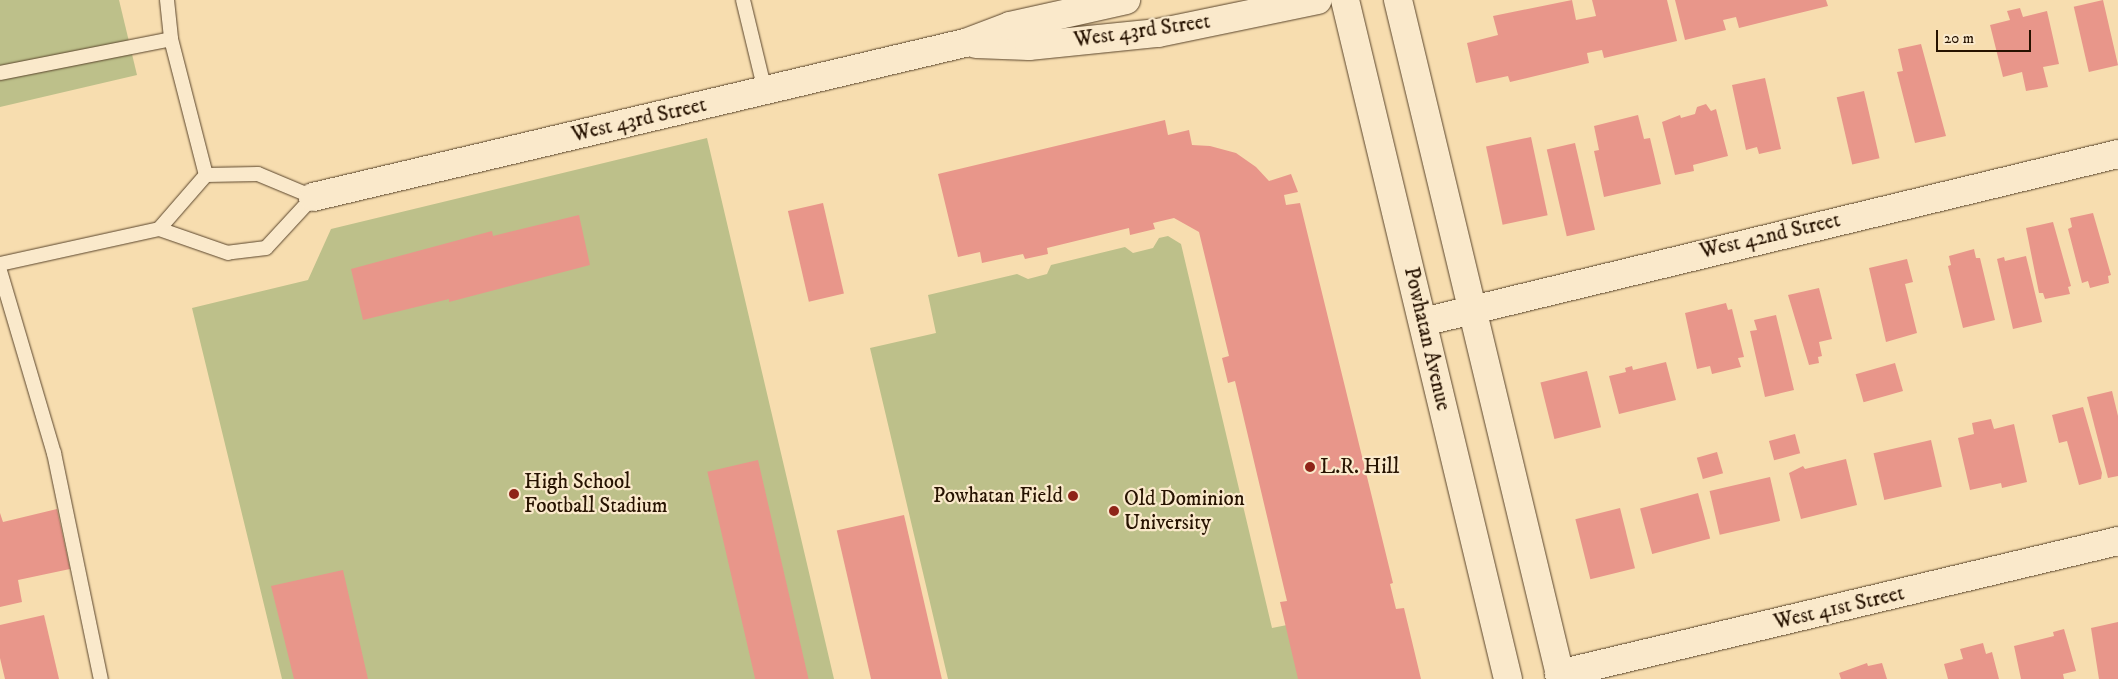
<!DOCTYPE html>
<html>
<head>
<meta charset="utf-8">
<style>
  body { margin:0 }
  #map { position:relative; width:2118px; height:679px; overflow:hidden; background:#f7ddaf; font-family:"IM FELL DW Pica",serif }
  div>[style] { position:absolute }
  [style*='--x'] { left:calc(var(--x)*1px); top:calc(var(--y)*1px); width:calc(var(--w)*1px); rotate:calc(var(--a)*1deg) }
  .green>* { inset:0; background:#bdc08a }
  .building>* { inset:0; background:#e8968a; transform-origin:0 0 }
  .roads { filter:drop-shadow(0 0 1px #5a452c) drop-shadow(0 0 1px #5a452c) }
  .service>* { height:14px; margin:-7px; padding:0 7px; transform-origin:7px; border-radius:7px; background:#fae9cb }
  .minor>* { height:28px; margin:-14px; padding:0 14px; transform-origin:14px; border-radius:14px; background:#fae9cb }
  .tertiary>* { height:28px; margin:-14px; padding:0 14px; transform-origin:14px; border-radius:14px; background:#fae9cb }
  .dots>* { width:14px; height:14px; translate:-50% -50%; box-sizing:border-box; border:2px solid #fae9cb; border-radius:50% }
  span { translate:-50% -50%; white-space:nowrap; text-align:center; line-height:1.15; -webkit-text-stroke:4.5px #fae9cb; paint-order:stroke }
  .street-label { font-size:21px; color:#261200 }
  .poi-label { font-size:21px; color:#261200 }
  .left { translate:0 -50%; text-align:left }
  .right { translate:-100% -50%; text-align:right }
  .scale { position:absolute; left:1936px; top:30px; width:95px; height:22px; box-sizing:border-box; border:2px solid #261200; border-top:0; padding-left:6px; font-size:15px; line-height:18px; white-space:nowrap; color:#261200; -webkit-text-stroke:4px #fae9cb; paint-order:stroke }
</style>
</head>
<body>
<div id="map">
  <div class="green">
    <i style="clip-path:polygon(0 0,119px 0,137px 75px,0 107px)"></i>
    <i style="clip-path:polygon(707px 138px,834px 679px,282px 679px,192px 308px,308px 280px,331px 229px)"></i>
    <i style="clip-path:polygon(1168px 236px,1181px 244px,1272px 628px,1297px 623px,1310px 679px,948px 679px,870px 348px,936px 333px,928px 295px,1017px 274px,1028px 279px,1047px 274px,1051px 265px,1125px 247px,1133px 253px,1153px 248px,1159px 238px)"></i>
  </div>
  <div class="building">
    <i style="clip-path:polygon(1572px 0,1576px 20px,1596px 16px,1592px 0,1667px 0,1677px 41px,1604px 58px,1602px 50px,1587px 53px,1589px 63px,1510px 82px,1508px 76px,1476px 83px,1467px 43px,1498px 35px,1493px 16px)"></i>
    <i style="clip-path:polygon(1675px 0,1826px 0,1828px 6px,1739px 28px,1736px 17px,1723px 20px,1726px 30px,1685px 40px)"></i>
    <i style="left:2103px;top:0;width:67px;height:30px;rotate:77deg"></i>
    <i style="clip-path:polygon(2020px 8px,2023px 17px,2047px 11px,2059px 64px,2043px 67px,2048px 87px,2026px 91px,2022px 72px,2003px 77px,1990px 25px,2010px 20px,2007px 11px)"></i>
    <i style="clip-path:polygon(1921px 44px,1946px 136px,1915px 143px,1897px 72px,1903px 71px,1898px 49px)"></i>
    <i style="clip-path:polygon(1765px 78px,1781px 149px,1759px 154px,1757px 147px,1746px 150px,1732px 85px)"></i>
    <i style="left:1864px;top:91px;width:69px;height:28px;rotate:77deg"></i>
    <i style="clip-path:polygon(1706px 104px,1711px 111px,1716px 109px,1728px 156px,1693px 165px,1694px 171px,1675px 175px,1662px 122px,1680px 115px,1681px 118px,1695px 114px,1697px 107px)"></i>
    <i style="clip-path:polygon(1638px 115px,1644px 139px,1650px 138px,1661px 184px,1604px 197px,1594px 151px,1599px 150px,1594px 126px)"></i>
    <i style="clip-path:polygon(1165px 120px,1168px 135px,1189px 130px,1192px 145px,1210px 146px,1236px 153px,1256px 167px,1269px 181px,1291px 174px,1298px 192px,1284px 195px,1286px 205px,1300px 203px,1393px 583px,1390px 584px,1396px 609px,1404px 608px,1421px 679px,1298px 679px,1280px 602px,1287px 601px,1235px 381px,1228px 383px,1222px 358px,1229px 356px,1199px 232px,1174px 218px,1153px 223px,1155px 229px,1130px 235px,1129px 228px,1047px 248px,1048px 254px,1025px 259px,1023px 254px,982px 263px,980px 252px,958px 257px,938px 174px)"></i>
    <i style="left:1531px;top:137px;width:80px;height:46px;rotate:78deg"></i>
    <i style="left:1575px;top:143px;width:89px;height:29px;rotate:77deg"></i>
    <i style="left:823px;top:203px;width:93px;height:36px;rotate:77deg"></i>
    <i style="clip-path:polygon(2093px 213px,2111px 275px,2108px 276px,2109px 283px,2090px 288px,2088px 281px,2082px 283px,2068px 229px,2072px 227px,2070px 218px)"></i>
    <i style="clip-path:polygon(579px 215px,590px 265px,449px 302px,449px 299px,363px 320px,351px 269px,492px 231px,493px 236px)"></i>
    <i style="clip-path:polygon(2053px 222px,2071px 286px,2068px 287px,2070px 294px,2045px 299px,2043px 293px,2039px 293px,2026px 228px)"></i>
    <i style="clip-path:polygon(1974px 249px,1976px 258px,1980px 258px,1995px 320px,1963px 328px,1948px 266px,1951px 265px,1949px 256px)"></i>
    <i style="clip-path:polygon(2026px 256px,2042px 322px,2013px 329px,1997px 259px,2004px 257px,2005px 261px)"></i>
    <i style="clip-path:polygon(1907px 259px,1913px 282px,1905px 284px,1917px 333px,1886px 342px,1869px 268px)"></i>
    <i style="clip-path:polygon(1819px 288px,1832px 339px,1819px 342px,1822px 356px,1818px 357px,1819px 363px,1809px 365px,1788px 295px)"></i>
    <i style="clip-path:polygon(1726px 303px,1728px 310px,1732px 309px,1744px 357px,1738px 358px,1741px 367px,1712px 374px,1710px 366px,1697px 369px,1685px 313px)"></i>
    <i style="clip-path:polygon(1776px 315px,1794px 390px,1765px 397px,1750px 331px,1757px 330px,1754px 320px)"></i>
    <i style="clip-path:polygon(1666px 362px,1676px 400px,1619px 414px,1609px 376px,1626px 372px,1625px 368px,1632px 366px,1633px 370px)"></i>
    <i style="left:1895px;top:363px;width:29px;height:41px;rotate:74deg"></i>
    <i style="left:1587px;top:371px;width:58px;height:48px;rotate:76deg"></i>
    <i style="clip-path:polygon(2112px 391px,2118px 416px,2118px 476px,2108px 478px,2087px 397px)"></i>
    <i style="clip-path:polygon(2083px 407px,2102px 473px,2101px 479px,2079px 485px,2067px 441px,2059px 443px,2052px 415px)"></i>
    <i style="clip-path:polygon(1991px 419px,1994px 429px,2014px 424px,2027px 482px,2002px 488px,2001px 483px,1970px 490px,1958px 438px,1974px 434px,1972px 423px)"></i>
    <i style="left:1795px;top:434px;width:20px;height:27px;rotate:75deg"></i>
    <i style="left:1931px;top:440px;width:48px;height:59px;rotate:77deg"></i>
    <i style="left:1717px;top:452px;width:22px;height:21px;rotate:74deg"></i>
    <i style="clip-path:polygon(1846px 459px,1857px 505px,1801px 519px,1789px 473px,1803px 466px,1805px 469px)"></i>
    <i style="left:758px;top:460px;width:225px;height:52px;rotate:77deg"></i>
    <i style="left:1770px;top:477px;width:45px;height:62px;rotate:77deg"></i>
    <i style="left:1698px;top:493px;width:47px;height:60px;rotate:75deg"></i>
    <i style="left:1620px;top:508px;width:62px;height:46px;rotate:76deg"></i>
    <i style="clip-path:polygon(57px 509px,70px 569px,18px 580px,22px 602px,0 607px,0 513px,3px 522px)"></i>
    <i style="left:904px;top:515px;width:169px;height:69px;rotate:77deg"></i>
    <i style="clip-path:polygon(343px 570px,368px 679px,294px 679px,271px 586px)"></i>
    <i style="clip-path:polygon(44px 615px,59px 679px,5px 679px,0 658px,0 625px)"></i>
    <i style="clip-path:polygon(2118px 622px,2118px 679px,2099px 679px,2091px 628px)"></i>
    <i style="clip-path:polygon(2064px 629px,2076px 671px,2063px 674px,2064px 679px,2021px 679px,2014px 646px,2054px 636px,2053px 632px)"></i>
    <i style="clip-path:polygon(1983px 643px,1986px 654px,1992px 652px,1999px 679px,1948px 679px,1944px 664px,1963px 659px,1960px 649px)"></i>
    <i style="clip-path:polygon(1867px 663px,1868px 666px,1882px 663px,1887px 679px,1841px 679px,1839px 673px)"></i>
  </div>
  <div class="roads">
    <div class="service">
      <i style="--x:167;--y:0;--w:39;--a:84"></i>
      <i style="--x:171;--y:39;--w:140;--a:75.6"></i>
      <i style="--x:743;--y:0;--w:94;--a:76.4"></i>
      <i style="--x:0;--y:73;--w:174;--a:-11.2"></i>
      <i style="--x:258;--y:174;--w:60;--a:22.7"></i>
      <i style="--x:313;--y:197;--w:69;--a:132.7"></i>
      <i style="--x:266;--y:248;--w:38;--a:173"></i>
      <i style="--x:228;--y:253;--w:73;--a:-160.8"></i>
      <i style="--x:159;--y:229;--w:72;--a:-49"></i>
      <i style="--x:206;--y:175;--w:52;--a:-1.1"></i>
      <i style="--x:0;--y:264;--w:163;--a:-12.4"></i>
      <i style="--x:0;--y:271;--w:190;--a:73.5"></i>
      <i style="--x:54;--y:453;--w:231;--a:78.3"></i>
    </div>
    <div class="minor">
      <i style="--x:976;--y:44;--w:53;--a:2.2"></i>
      <i style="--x:1029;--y:46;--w:130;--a:-5.8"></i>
      <i style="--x:1158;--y:33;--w:163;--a:-11.7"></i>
      <i style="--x:313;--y:197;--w:670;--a:-13.29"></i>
      <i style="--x:965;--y:43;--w:48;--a:-20.7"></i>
      <i style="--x:1010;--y:26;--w:119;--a:-12.6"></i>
      <i style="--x:1423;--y:322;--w:715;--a:-13.59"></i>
      <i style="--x:1559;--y:674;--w:575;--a:-13.38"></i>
    </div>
    <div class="tertiary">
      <i style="--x:1345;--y:0;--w:698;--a:76.5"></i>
      <i style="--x:1398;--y:0;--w:698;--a:76.5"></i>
    </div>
  </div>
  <div class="dots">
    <i style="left:1310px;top:467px;background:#8f2418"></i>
    <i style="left:514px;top:494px;background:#8f2418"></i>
    <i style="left:1073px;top:496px;background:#8f2418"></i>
    <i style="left:1114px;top:511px;background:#8f2418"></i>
  </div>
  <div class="street-label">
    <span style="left:1142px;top:31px;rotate:-8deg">West 43rd Street</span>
    <span style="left:639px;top:120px;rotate:-13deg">West 43rd Street</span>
    <span style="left:1770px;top:236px;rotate:-13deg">West 42nd Street</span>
    <span style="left:1427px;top:339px;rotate:77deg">Powhatan Avenue</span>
    <span style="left:1839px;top:608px;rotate:-13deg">West 41st Street</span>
  </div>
  <div class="poi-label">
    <span class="left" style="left:1320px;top:467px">L.R. Hill</span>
    <span class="left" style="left:524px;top:494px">High School<br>Football Stadium</span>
    <span class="right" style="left:1063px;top:496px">Powhatan Field</span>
    <span class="left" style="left:1124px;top:511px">Old Dominion<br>University</span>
  </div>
  <div class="scale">20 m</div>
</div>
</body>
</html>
